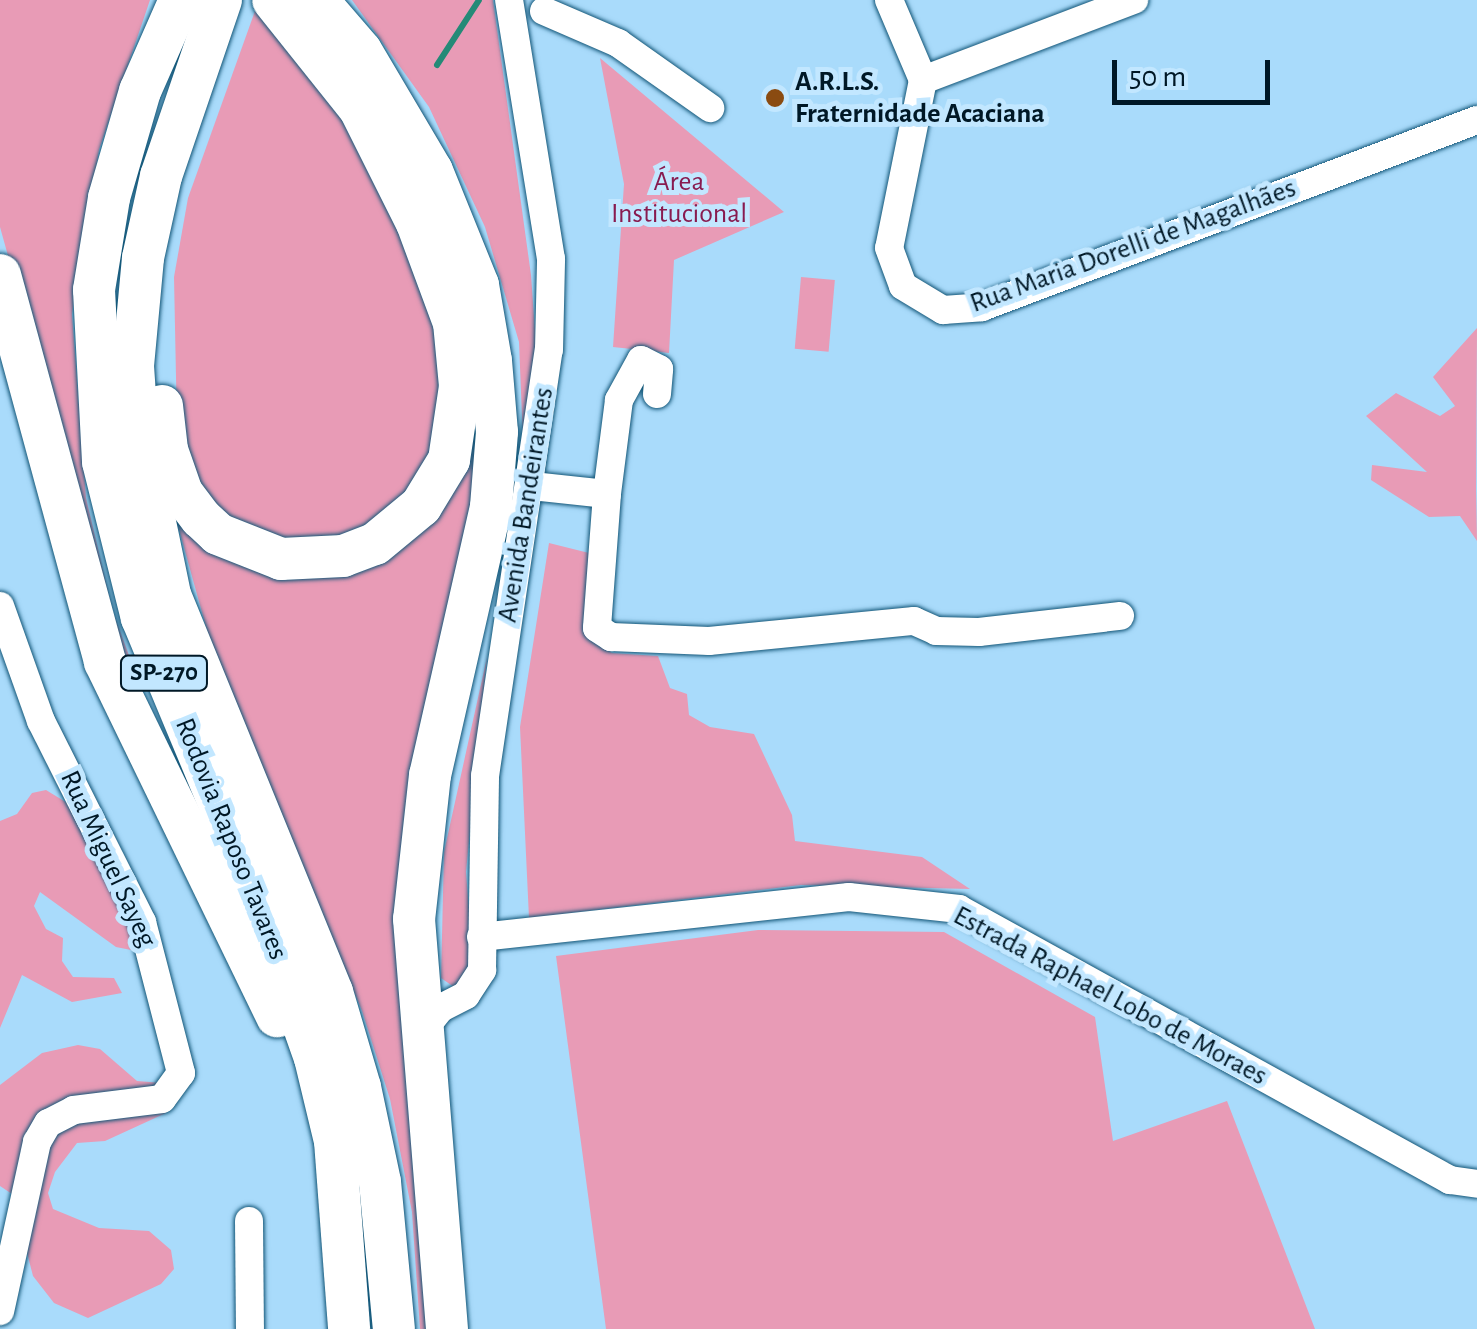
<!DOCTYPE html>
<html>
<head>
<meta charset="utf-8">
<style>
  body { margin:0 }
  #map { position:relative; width:1477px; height:1329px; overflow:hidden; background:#a9dbfb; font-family:"Alegreya Sans",sans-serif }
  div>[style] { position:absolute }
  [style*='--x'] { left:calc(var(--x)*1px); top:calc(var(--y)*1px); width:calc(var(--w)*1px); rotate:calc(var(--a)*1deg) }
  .green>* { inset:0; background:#e89bb6; transform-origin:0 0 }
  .stream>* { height:6px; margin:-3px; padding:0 3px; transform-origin:3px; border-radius:3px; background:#248a77 }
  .roads { filter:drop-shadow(0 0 2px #157) drop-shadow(0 0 2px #157) }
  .minor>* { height:28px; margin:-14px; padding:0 14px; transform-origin:14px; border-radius:14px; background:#fff }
  .highway>* { height:42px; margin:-21px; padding:0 21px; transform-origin:21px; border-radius:21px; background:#fff }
  .dots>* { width:28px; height:28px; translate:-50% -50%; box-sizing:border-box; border:5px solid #c2e7ff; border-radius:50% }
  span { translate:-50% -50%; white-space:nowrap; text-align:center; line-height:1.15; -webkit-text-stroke:10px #c2e7ff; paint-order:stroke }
  .shield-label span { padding:2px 8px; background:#c2e7ff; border:2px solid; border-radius:8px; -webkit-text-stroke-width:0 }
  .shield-label { font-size:25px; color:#001826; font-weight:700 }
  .poi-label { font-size:28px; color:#001826; font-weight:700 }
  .left { translate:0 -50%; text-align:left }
  .park-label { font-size:28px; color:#881b50 }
  .street-label { font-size:28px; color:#001826 }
  .scale { position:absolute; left:1112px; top:60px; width:158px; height:45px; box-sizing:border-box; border:5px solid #001826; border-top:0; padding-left:12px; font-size:30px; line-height:35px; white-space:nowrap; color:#001826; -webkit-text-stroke:8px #c2e7ff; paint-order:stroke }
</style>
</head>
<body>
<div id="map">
  <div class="green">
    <i style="clip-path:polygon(0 0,150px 0,99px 150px,72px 314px,86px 498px,113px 612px,144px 696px,123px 669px,0 227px)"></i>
    <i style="clip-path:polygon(259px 0,312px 57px,419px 255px,446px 375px,429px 470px,368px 537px,265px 542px,204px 501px,177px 427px,174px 277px,188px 198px)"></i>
    <i style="clip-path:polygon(352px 0,493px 0,531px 275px,536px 344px,524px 467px,519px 342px,485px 227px,429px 107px)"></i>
    <i style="clip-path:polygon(600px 58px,784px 212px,674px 260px,669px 353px,613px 347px,624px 184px)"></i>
    <i style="clip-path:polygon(444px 219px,485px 467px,415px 810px,437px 1329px,420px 1329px,412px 1212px,390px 1099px,362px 1011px,213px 652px,170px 497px,252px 564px,439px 514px)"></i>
    <i style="left:801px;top:277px;width:34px;height:72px;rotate:5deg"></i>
    <i style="clip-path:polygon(1477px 328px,1476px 490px,1477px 541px,1460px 516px,1429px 517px,1371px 480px,1372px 465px,1427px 472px,1366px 416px,1396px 393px,1440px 416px,1455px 406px,1433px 377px)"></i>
    <i style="clip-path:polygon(549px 543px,593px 554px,595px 642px,612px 653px,658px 656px,670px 688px,687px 694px,689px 715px,710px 727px,754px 734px,792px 815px,795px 841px,922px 857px,970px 889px,801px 885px,529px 918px,520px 727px)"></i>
    <i style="clip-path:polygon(487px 657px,466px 872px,473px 961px,469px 977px,454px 987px,441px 978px,444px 852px)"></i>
    <i style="clip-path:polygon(46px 790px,95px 820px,115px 842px,136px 951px,116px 947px,40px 892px,34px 906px,46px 929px,63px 938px,62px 961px,73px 977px,114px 978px,122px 993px,72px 1002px,22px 975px,0 1028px,0 821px,17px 814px,32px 793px)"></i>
    <i style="clip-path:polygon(758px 930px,944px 932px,1095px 1017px,1113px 1141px,1227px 1101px,1315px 1329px,606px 1329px,556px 956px)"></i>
    <i style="clip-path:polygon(78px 1045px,100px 1049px,137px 1081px,187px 1085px,166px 1113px,105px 1141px,77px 1143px,55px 1172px,48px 1193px,53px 1209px,99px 1228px,149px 1231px,171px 1250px,174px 1269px,161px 1284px,88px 1318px,54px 1303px,33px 1276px,12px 1194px,0 1186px,0 1085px,42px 1053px)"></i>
  </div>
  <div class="stream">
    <i style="--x:437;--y:65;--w:77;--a:-57.1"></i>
  </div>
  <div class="roads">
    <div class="minor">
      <i style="--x:889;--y:0;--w:87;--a:67"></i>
      <i style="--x:923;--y:80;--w:171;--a:101.4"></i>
      <i style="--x:889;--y:248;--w:40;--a:69.8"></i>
      <i style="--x:903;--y:286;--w:47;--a:31"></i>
      <i style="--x:943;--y:310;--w:39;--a:-4"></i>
      <i style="--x:982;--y:307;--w:529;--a:-20.7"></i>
      <i style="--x:544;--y:11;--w:81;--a:23.4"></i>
      <i style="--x:618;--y:43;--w:113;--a:35.2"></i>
      <i style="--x:923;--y:80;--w:226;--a:-20.8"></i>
      <i style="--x:657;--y:394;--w:25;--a:-85"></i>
      <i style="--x:659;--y:369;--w:20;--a:-153"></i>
      <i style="--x:641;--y:360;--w:46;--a:118.8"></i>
      <i style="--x:619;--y:400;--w:95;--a:97.3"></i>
      <i style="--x:607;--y:494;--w:134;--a:94.3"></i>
      <i style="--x:597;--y:628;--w:17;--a:33"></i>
      <i style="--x:611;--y:637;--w:98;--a:2.3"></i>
      <i style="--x:709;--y:641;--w:206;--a:-5.6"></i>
      <i style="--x:914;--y:621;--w:24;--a:24"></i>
      <i style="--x:936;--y:631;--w:43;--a:1.3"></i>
      <i style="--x:979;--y:632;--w:142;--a:-6.5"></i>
      <i style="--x:532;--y:486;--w:75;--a:6.1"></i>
      <i style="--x:0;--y:606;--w:122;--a:70.4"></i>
      <i style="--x:41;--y:721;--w:225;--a:63.3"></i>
      <i style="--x:142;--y:922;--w:156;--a:75.5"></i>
      <i style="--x:181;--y:1073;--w:32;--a:126"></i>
      <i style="--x:162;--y:1099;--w:89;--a:172.9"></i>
      <i style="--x:74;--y:1110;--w:29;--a:153"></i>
      <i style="--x:48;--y:1123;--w:22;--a:120"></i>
      <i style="--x:37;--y:1142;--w:173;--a:102.3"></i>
      <i style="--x:481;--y:937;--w:370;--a:-6.2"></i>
      <i style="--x:849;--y:897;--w:111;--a:6.2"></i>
      <i style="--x:959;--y:909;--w:561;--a:28.9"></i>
      <i style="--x:1450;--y:1180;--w:27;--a:8"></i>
      <i style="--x:419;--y:1035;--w:35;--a:-51"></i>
      <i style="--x:441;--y:1008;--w:28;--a:-27"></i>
      <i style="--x:466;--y:995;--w:30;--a:-57"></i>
      <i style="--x:482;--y:970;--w:194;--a:-89.1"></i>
      <i style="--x:485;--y:776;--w:431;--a:-81.5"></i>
      <i style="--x:549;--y:350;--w:91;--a:-88.7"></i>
      <i style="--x:551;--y:259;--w:262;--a:-99.2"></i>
      <i style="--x:249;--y:1221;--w:108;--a:89.5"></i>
    </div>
    <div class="highway">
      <i style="--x:180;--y:0;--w:99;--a:113.7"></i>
      <i style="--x:140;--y:91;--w:111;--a:106.2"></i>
      <i style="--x:109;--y:198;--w:93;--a:99.3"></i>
      <i style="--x:94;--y:290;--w:172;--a:87"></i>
      <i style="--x:103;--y:462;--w:161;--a:76"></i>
      <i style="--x:142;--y:618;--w:304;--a:67.4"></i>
      <i style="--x:259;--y:899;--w:169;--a:70.6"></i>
      <i style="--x:315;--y:1058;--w:85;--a:76.5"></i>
      <i style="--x:335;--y:1141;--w:189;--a:85.7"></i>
      <i style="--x:221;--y:0;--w:186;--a:108.8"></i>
      <i style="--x:161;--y:176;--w:84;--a:102.4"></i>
      <i style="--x:143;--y:258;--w:108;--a:95.3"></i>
      <i style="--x:133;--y:366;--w:74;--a:86.1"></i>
      <i style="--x:138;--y:440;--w:158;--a:78.3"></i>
      <i style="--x:170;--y:595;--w:429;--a:67.8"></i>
      <i style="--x:332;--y:992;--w:99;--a:73.6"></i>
      <i style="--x:360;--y:1087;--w:97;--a:78.1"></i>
      <i style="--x:380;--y:1182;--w:148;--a:84.6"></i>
      <i style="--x:317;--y:0;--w:67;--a:49.2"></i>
      <i style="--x:361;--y:51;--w:139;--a:59.4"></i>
      <i style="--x:432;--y:171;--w:123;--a:68"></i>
      <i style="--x:478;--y:285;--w:77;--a:80.3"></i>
      <i style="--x:491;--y:361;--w:71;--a:85.2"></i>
      <i style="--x:497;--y:432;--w:75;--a:94.6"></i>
      <i style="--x:491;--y:507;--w:275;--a:102.8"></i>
      <i style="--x:430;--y:775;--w:145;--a:96.3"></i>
      <i style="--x:414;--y:919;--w:411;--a:85.4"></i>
      <i style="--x:0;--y:275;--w:401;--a:74.8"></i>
      <i style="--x:105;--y:662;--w:394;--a:64.1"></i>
      <i style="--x:162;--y:406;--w:44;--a:83.5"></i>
      <i style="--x:167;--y:450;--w:46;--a:70.8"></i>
      <i style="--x:182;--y:493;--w:31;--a:53"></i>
      <i style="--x:201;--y:518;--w:23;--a:43"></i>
      <i style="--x:218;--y:534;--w:68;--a:21.6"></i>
      <i style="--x:281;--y:559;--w:62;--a:-2.8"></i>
      <i style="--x:343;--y:556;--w:34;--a:-21"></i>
      <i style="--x:375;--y:544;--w:60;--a:-39.6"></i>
      <i style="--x:421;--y:506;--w:54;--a:-58.7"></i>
      <i style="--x:449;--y:460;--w:75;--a:-81.5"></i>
      <i style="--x:460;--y:386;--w:63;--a:-95.4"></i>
      <i style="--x:454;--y:323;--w:107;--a:-110.3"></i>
      <i style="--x:417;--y:223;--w:127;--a:-116.6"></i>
      <i style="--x:360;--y:109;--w:139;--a:-128.6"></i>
    </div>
  </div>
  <div class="dots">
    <i style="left:775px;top:98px;background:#8a4b11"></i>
  </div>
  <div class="shield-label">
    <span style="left:164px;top:673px">SP-270</span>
  </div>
  <div class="poi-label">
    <span class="left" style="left:795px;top:98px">A.R.L.S.<br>Fraternidade Acaciana</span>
  </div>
  <div class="park-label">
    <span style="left:679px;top:198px">Área<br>Institucional</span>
  </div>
  <div class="street-label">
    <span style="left:1133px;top:246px;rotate:-20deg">Rua Maria Dorelli de Magalhães</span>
    <span style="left:526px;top:505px;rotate:-81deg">Avenida Bandeirantes</span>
    <span style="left:231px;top:839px;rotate:68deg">Rodovia Raposo Tavares</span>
    <span style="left:108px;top:859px;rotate:65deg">Rua Miguel Sayeg</span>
    <span style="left:1110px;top:996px;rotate:28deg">Estrada Raphael Lobo de Moraes</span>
  </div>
  <div class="scale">50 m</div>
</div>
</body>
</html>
